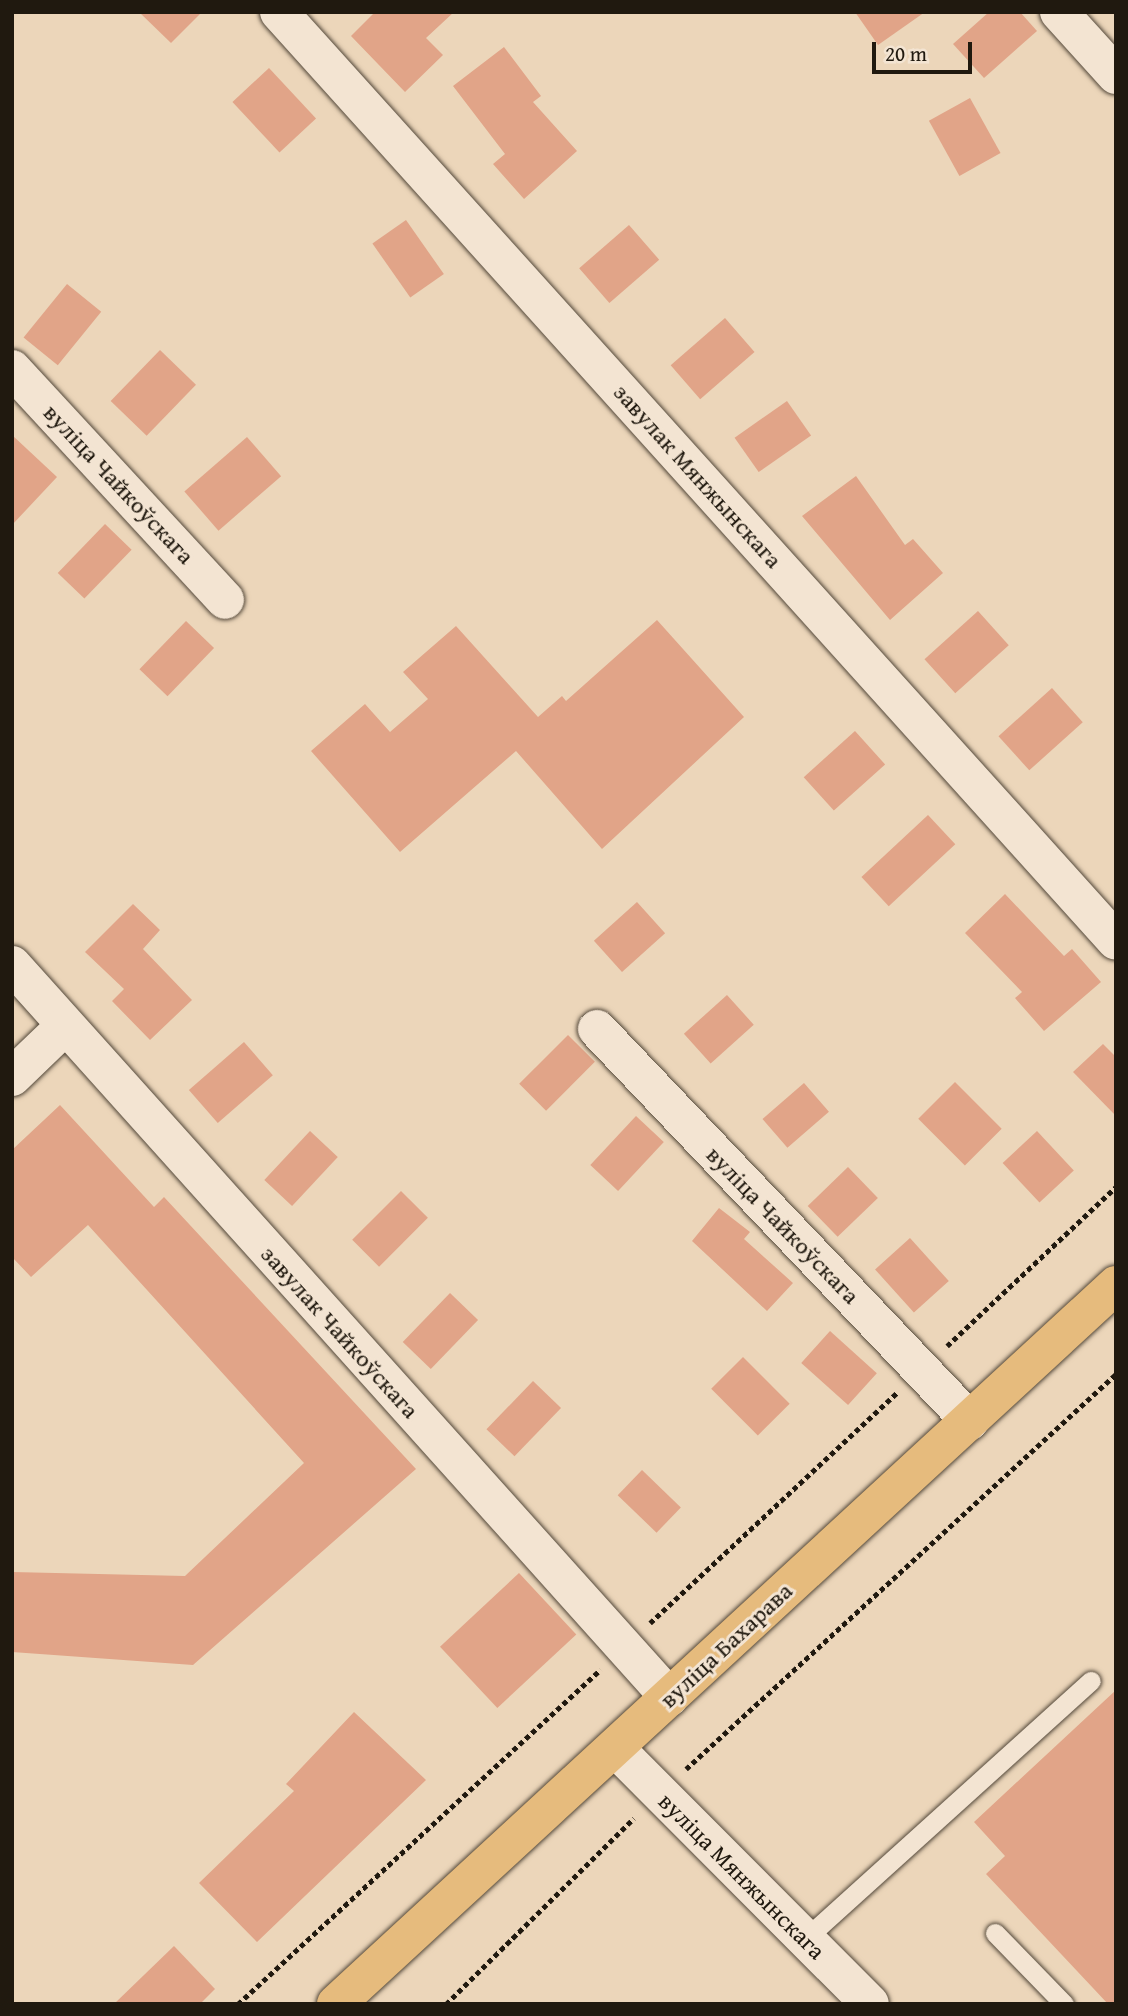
<!DOCTYPE html>
<html>
<head>
<meta charset="utf-8">
<style>
  body { margin:0 }
  #map { position:relative; width:1128px; height:2016px; overflow:hidden; background:#ecd6ba; font-family:"Gentium Book Plus",serif }
  div>[style] { position:absolute }
  [style*='--x'] { left:calc(var(--x)*1px); top:calc(var(--y)*1px); width:calc(var(--w)*1px); rotate:calc(var(--a)*1deg) }
  .building>* { inset:0; background:#e1a488; transform-origin:0 0 }
  .path>* { height:4.5px; margin-top:-2.25px; transform-origin:0; background:repeating-linear-gradient(90deg,#20190f 0 5px,transparent 0 8.5px) }
  .roads { filter:drop-shadow(0 0 2px #53483a) drop-shadow(0 0 2px #53483a) }
  .service>* { height:19px; margin:-9.5px; padding:0 9.5px; transform-origin:9.5px; border-radius:9.5px; background:#f3e4d2 }
  .minor>* { height:38px; margin:-19px; padding:0 19px; transform-origin:19px; border-radius:19px; background:#f3e4d2 }
  .primary>* { height:38px; margin:-19px; padding:0 19px; transform-origin:19px; border-radius:19px; background:#e6bb7d }
  span { translate:-50% -50%; white-space:nowrap; text-align:center; line-height:1.15; -webkit-text-stroke:6px #f3e4d2; paint-order:stroke }
  .street-label { font-size:24px; color:#20190f }
  .frame { position:absolute; inset:0; border:14px solid #20190f; pointer-events:none }
  .scale { position:absolute; left:872px; top:42px; width:100px; height:32px; box-sizing:border-box; border:4px solid #20190f; border-top:0; padding-left:9px; font-size:21px; line-height:24px; white-space:nowrap; color:#20190f; -webkit-text-stroke:5px #f3e4d2; paint-order:stroke }
</style>
</head>
<body>
<div id="map">
  <div class="building">
    <i style="clip-path:polygon(139px 12px,202px 12px,171px 43px)"></i>
    <i style="clip-path:polygon(375px 12px,454px 12px,426px 38px,443px 55px,405px 92px,351px 36px)"></i>
    <i style="clip-path:polygon(855px 12px,925px 12px,878px 45px)"></i>
    <i style="clip-path:polygon(989px 12px,1020px 12px,1037px 31px,984px 78px,953px 44px)"></i>
    <i style="clip-path:polygon(504px 47px,541px 96px,533px 102px,577px 151px,524px 199px,493px 164px,505px 154px,453px 86px)"></i>
    <i style="left:269px;top:68px;width:69px;height:50px;rotate:47deg"></i>
    <i style="left:970px;top:98px;width:63px;height:47px;rotate:61deg"></i>
    <i style="left:406px;top:220px;width:66px;height:41px;rotate:55deg"></i>
    <i style="left:629px;top:225px;width:46px;height:66px;rotate:49deg"></i>
    <i style="left:67px;top:284px;width:44px;height:69px;rotate:39deg"></i>
    <i style="left:725px;top:318px;width:45px;height:72px;rotate:49deg"></i>
    <i style="left:160px;top:350px;width:50px;height:71px;rotate:44deg"></i>
    <i style="left:787px;top:401px;width:42px;height:64px;rotate:55deg"></i>
    <i style="clip-path:polygon(12px 435px,57px 477px,12px 525px)"></i>
    <i style="left:247px;top:437px;width:52px;height:83px;rotate:49deg"></i>
    <i style="clip-path:polygon(856px 476px,905px 545px,913px 539px,943px 573px,890px 620px,802px 516px)"></i>
    <i style="left:105px;top:524px;width:37px;height:68px;rotate:44deg"></i>
    <i style="left:978px;top:611px;width:46px;height:72px;rotate:48deg"></i>
    <i style="clip-path:polygon(657px 620px,744px 717px,602px 849px,516px 751px,400px 852px,311px 751px,365px 704px,390px 732px,428px 699px,403px 672px,456px 626px,538px 717px,562px 696px,566px 701px)"></i>
    <i style="left:186px;top:621px;width:39px;height:67px;rotate:44deg"></i>
    <i style="left:1052px;top:688px;width:46px;height:72px;rotate:48deg"></i>
    <i style="left:855px;top:731px;width:45px;height:69px;rotate:48deg"></i>
    <i style="left:928px;top:815px;width:40px;height:91px;rotate:47deg"></i>
    <i style="clip-path:polygon(1005px 894px,1064px 956px,1072px 949px,1101px 982px,1044px 1031px,1015px 998px,1022px 992px,965px 933px)"></i>
    <i style="left:637px;top:902px;width:42px;height:58px;rotate:48deg"></i>
    <i style="clip-path:polygon(133px 904px,160px 930px,143px 949px,192px 1000px,150px 1040px,112px 1001px,124px 989px,85px 952px)"></i>
    <i style="left:727px;top:995px;width:40px;height:58px;rotate:48deg"></i>
    <i style="left:568px;top:1035px;width:38px;height:69px;rotate:45deg"></i>
    <i style="left:244px;top:1042px;width:44px;height:73px;rotate:49deg"></i>
    <i style="clip-path:polygon(1103px 1044px,1116px 1057px,1116px 1116px,1073px 1072px)"></i>
    <i style="left:955px;top:1082px;width:66px;height:52px;rotate:45deg"></i>
    <i style="left:804px;top:1083px;width:38px;height:55px;rotate:49deg"></i>
    <i style="clip-path:polygon(60px 1105px,154px 1207px,164px 1197px,416px 1469px,193px 1665px,12px 1652px,12px 1572px,185px 1576px,304px 1463px,88px 1225px,31px 1277px,12px 1257px,12px 1150px)"></i>
    <i style="left:636px;top:1116px;width:38px;height:67px;rotate:43deg"></i>
    <i style="left:310px;top:1131px;width:38px;height:67px;rotate:43deg"></i>
    <i style="left:1037px;top:1131px;width:54px;height:47px;rotate:47deg"></i>
    <i style="left:848px;top:1167px;width:43px;height:56px;rotate:46deg"></i>
    <i style="left:401px;top:1191px;width:38px;height:69px;rotate:45deg"></i>
    <i style="clip-path:polygon(719px 1208px,750px 1232px,744px 1239px,793px 1283px,767px 1311px,692px 1241px)"></i>
    <i style="left:910px;top:1238px;width:58px;height:47px;rotate:48deg"></i>
    <i style="left:450px;top:1293px;width:39px;height:68px;rotate:44deg"></i>
    <i style="left:830px;top:1331px;width:63px;height:43px;rotate:42deg"></i>
    <i style="left:743px;top:1357px;width:66px;height:45px;rotate:45deg"></i>
    <i style="left:533px;top:1381px;width:39px;height:67px;rotate:44deg"></i>
    <i style="left:642px;top:1470px;width:54px;height:35px;rotate:44deg"></i>
    <i style="left:519px;top:1573px;width:84px;height:108px;rotate:47deg"></i>
    <i style="clip-path:polygon(1116px 1690px,1116px 2004px,1108px 2004px,986px 1874px,1005px 1856px,974px 1822px)"></i>
    <i style="clip-path:polygon(354px 1712px,426px 1780px,257px 1942px,199px 1883px,294px 1791px,286px 1784px)"></i>
    <i style="clip-path:polygon(174px 1946px,215px 1989px,200px 2004px,114px 2004px)"></i>
  </div>
  <div class="path">
    <i style="--x:947;--y:1346;--w:232;--a:-43.3"></i>
    <i style="--x:650;--y:1623;--w:338;--a:-43"></i>
    <i style="--x:686;--y:1769;--w:584;--a:-42.57"></i>
    <i style="--x:238;--y:2004;--w:493;--a:-42.7"></i>
    <i style="--x:446;--y:2004;--w:264;--a:-44.7"></i>
  </div>
  <div class="roads">
    <div class="service">
      <i style="--x:995;--y:1933;--w:99;--a:45.8"></i>
      <i style="--x:805;--y:1939;--w:385;--a:-42.1"></i>
    </div>
    <div class="minor">
      <i style="--x:279;--y:12;--w:1250;--a:47.98"></i>
      <i style="--x:1059;--y:12;--w:85;--a:47.9"></i>
      <i style="--x:12;--y:369;--w:314;--a:47.3"></i>
      <i style="--x:12;--y:965;--w:984;--a:48.09"></i>
      <i style="--x:597;--y:1029;--w:541;--a:46.42"></i>
      <i style="--x:12;--y:1077;--w:72;--a:-43.9"></i>
      <i style="--x:615;--y:1748;--w:361;--a:45.1"></i>
    </div>
    <div class="primary">
      <i style="--x:336;--y:2004;--w:1061;--a:-42.67"></i>
    </div>
  </div>
  <div class="street-label">
    <span style="left:698px;top:476px;rotate:48deg">завулак Мянжынскага</span>
    <span style="left:119px;top:484px;rotate:47deg">вуліца Чайкоўскага</span>
    <span style="left:783px;top:1225px;rotate:46deg">вуліца Чайкоўскага</span>
    <span style="left:340px;top:1332px;rotate:48deg">завулак Чайкоўскага</span>
    <span style="left:726px;top:1645px;rotate:-43deg">вуліца Бахарава</span>
    <span style="left:742px;top:1876px;rotate:45deg">вуліца Мянжынскага</span>
  </div>
  <div class="frame"></div>
  <div class="scale">20 m</div>
</div>
</body>
</html>
